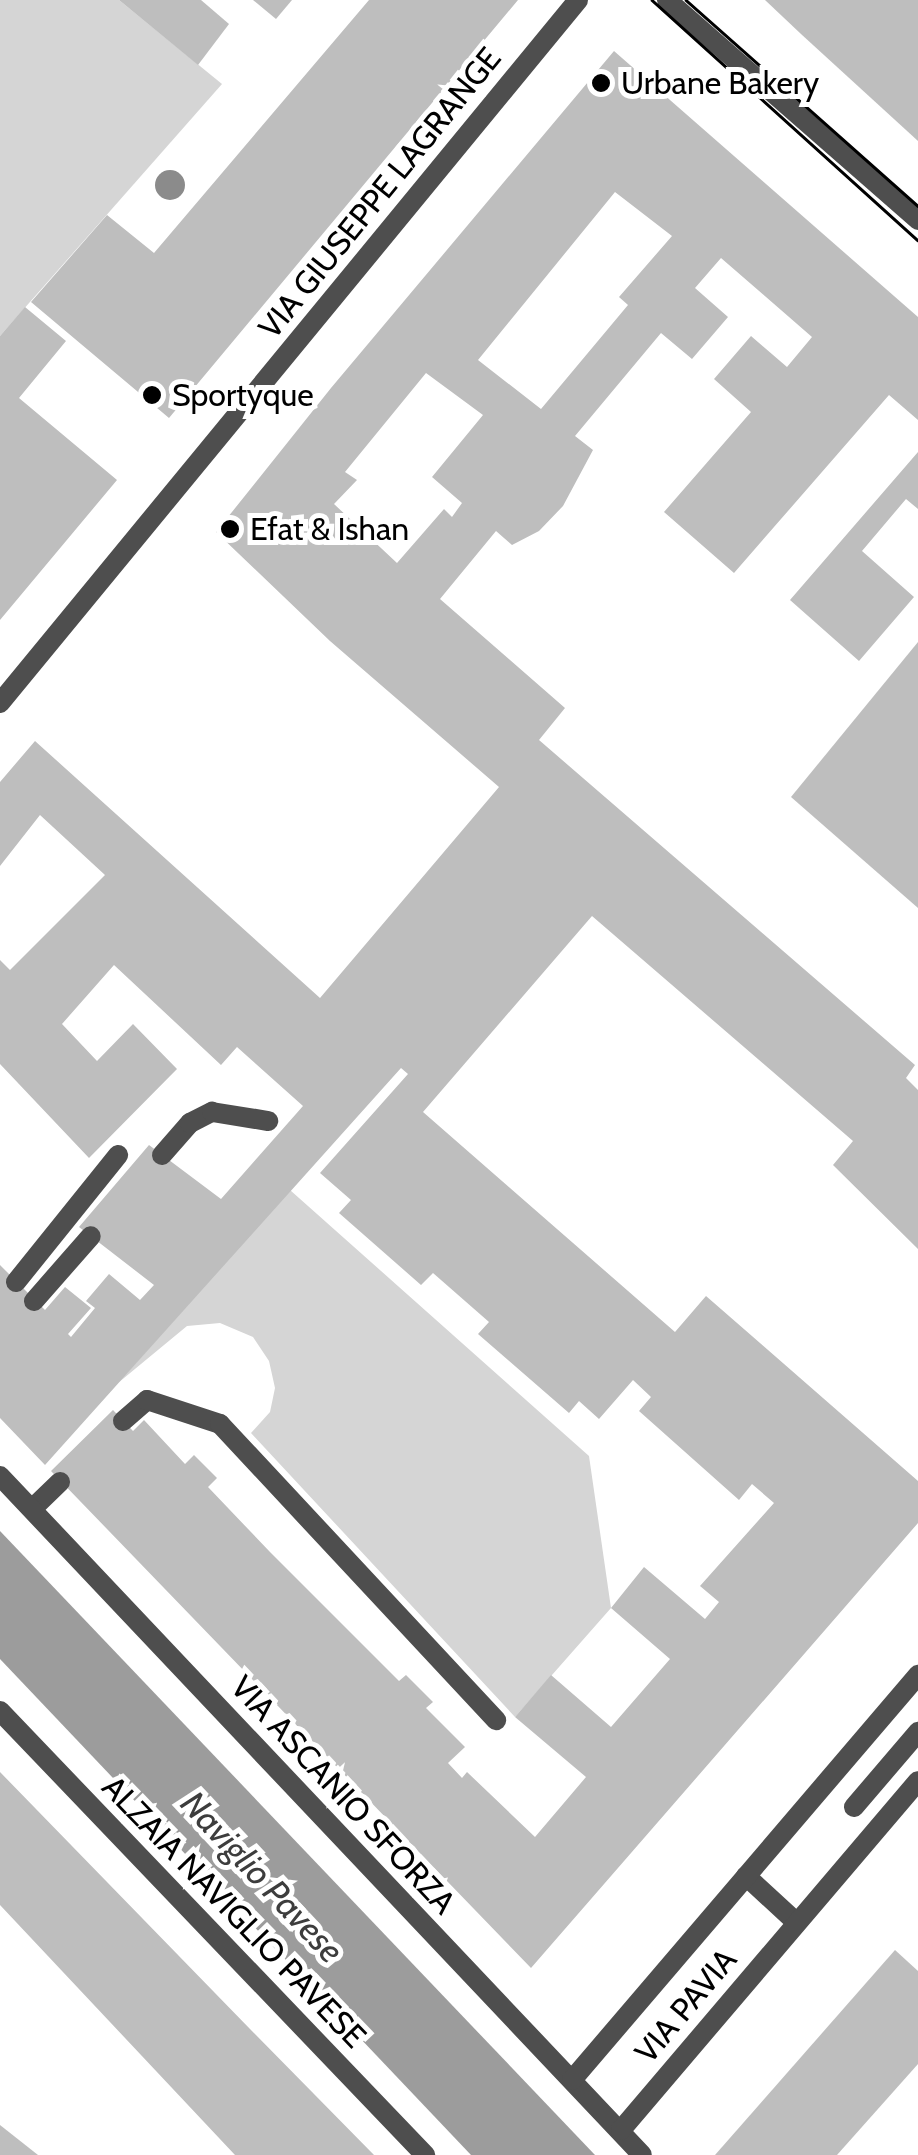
<!DOCTYPE html>
<html>
<head>
<meta charset="utf-8">
<style>
  body { margin:0 }
  #map { position:relative; width:918px; height:2155px; overflow:hidden; background:#fff; font-family:Cabin,sans-serif }
  div>[style] { position:absolute }
  [style*='--x'] { left:calc(var(--x)*1px); top:calc(var(--y)*1px); width:calc(var(--w)*1px); rotate:calc(var(--a)*1deg) }
  .green>* { inset:0; background:#d5d5d5 }
  .water>* { inset:0; background:#9c9c9c }
  .building>* { inset:0; background:#bebebe }
  .service>* { height:20px; margin:-10px; padding:0 10px; transform-origin:10px; border-radius:10px; background:#4e4e4e }
  .pedestrian>* { height:20px; margin:-10px; padding:0 10px; transform-origin:10px; border-radius:10px; background:#4e4e4e }
  .minor>* { height:20px; margin:-10px; padding:0 10px; transform-origin:10px; border-radius:10px; background:#4e4e4e }
  .tertiary>* { height:20px; margin:-10px; padding:0 10px; transform-origin:10px; border-radius:10px; background:#4e4e4e }
  .tram>* { height:2.5px; margin:-1.25px; padding:0 1.25px; transform-origin:1.25px; border-radius:1.25px; background:#000 }
  .trees>* { width:30px; height:30px; margin:-15px; border-radius:50%; background:#8b8b8b }
  .dots>* { width:28px; height:28px; translate:-50% -50%; box-sizing:border-box; border:5px solid #fff; border-radius:50% }
  span { translate:-50% -50%; white-space:nowrap; text-align:center; line-height:1.15; -webkit-text-stroke:10px #fff; paint-order:stroke }
  .poi-label { font-size:32px; color:#000 }
  .left { translate:0 -50%; text-align:left }
  .street-label { font-size:32px; color:#000 }
  .water-label { font-size:35px; color:#3d3d3d; font-style:italic }
</style>
</head>
<body>
<div id="map">
  <div class="green">
    <i style="clip-path:polygon(0 0,119px 0,222px 84px,0 336px)"></i>
    <i style="clip-path:polygon(290px 1190px,589px 1456px,611px 1608px,515px 1717px,251px 1433px,270px 1412px,275px 1388px,269px 1361px,253px 1337px,220px 1323px,187px 1326px,118px 1383px)"></i>
  </div>
  <div class="water">
    <i style="clip-path:polygon(0 1531px,595px 2155px,471px 2155px,0 1659px)"></i>
  </div>
  <div class="building">
    <i style="clip-path:polygon(119px 0,201px 0,229px 24px,198px 65px)"></i>
    <i style="clip-path:polygon(253px 0,292px 0,276px 19px)"></i>
    <i style="clip-path:polygon(369px 0,518px 0,169px 418px,31px 302px,107px 215px,154px 253px)"></i>
    <i style="clip-path:polygon(765px 0,918px 0,918px 141px,801px 34px)"></i>
    <i style="clip-path:polygon(evenodd,614px 51px,918px 317px,918px 420px,889px 395px,734px 573px,664px 512px,751px 412px,714px 379px,751px 336px,787px 367px,812px 337px,721px 258px,695px 288px,728px 317px,692px 359px,661px 333px,575px 436px,593px 450px,563px 506px,539px 531px,512px 545px,496px 531px,440px 599px,565px 708px,539px 740px,915px 1065px,906px 1078px,918px 1090px,918px 1249px,833px 1165px,853px 1141px,592px 916px,423px 1112px,675px 1332px,706px 1296px,918px 1481px,918px 1523px,531px 1968px,51px 1471px,113px 1410px,133px 1431px,144px 1420px,185px 1464px,194px 1455px,217px 1478px,208px 1487px,270px 1552px,399px 1681px,406px 1675px,433px 1702px,426px 1708px,465px 1747px,448px 1763px,462px 1778px,467px 1772px,535px 1837px,586px 1777px,515px 1717px,551px 1675px,611px 1727px,670px 1659px,611px 1608px,644px 1567px,705px 1619px,719px 1602px,700px 1586px,774px 1503px,752px 1484px,739px 1500px,639px 1411px,651px 1397px,633px 1380px,599px 1419px,579px 1401px,569px 1413px,478px 1334px,489px 1322px,433px 1273px,421px 1285px,339px 1213px,351px 1200px,320px 1173px,408px 1074px,401px 1068px,45px 1465px,0 1418px,0 1265px,45px 1310px,65px 1287px,91px 1308px,68px 1334px,71px 1337px,95px 1308px,86px 1301px,109px 1274px,140px 1300px,154px 1285px,79px 1227px,149px 1145px,221px 1199px,303px 1106px,237px 1047px,221px 1065px,114px 965px,62px 1024px,97px 1061px,133px 1024px,177px 1069px,89px 1158px,0 1064px,0 960px,10px 970px,105px 875px,40px 815px,0 866px,0 782px,35px 741px,320px 998px,499px 787px,330px 641px,216px 532px,331px 388px,614px 51px,615px 192px,672px 236px,619px 297px,628px 305px,541px 409px,478px 360px,615px 192px,614px 51px,426px 373px,483px 415px,432px 477px,462px 503px,452px 517px,444px 509px,397px 563px,334px 504px,357px 480px,345px 472px,426px 373px)"></i>
    <i style="clip-path:polygon(25px 307px,66px 341px,19px 398px,117px 480px,0 620px,0 336px)"></i>
    <i style="clip-path:polygon(918px 452px,918px 509px,906px 499px,862px 551px,914px 597px,859px 661px,790px 600px)"></i>
    <i style="clip-path:polygon(918px 642px,918px 908px,791px 797px)"></i>
    <i style="clip-path:polygon(0 1772px,250px 2029px,374px 2155px,235px 2155px,0 1905px)"></i>
    <i style="clip-path:polygon(895px 1950px,918px 1971px,918px 2064px,837px 2155px,715px 2155px)"></i>
    <i style="clip-path:polygon(0 2125px,38px 2155px,0 2155px)"></i>
  </div>
  <div class="service">
    <i style="--x:162;--y:1155;--w:43;--a:-48.8"></i>
    <i style="--x:190;--y:1123;--w:25;--a:-27"></i>
    <i style="--x:212;--y:1112;--w:57;--a:9.1"></i>
    <i style="--x:16;--y:1282;--w:163;--a:-51.2"></i>
    <i style="--x:34;--y:1301;--w:86;--a:-48.8"></i>
    <i style="--x:123;--y:1421;--w:32;--a:-41"></i>
    <i style="--x:147;--y:1400;--w:77;--a:18.2"></i>
    <i style="--x:220;--y:1424;--w:405;--a:47"></i>
    <i style="--x:32;--y:1509;--w:39;--a:-44"></i>
    <i style="--x:854;--y:1807;--w:99;--a:-49.5"></i>
  </div>
  <div class="pedestrian">
    <i style="--x:0;--y:1711;--w:615;--a:46.25"></i>
  </div>
  <div class="minor">
    <i style="--x:0;--y:703;--w:910;--a:-50.57"></i>
    <i style="--x:0;--y:1476;--w:934;--a:46.6"></i>
    <i style="--x:746;--y:1876;--w:68;--a:42.6"></i>
    <i style="--x:572;--y:2080;--w:533;--a:-49.49"></i>
    <i style="--x:621;--y:2130;--w:458;--a:-49.6"></i>
  </div>
  <div class="tertiary">
    <i style="--x:667;--y:0;--w:334;--a:41.2"></i>
  </div>
  <div class="tram">
    <i style="--x:652;--y:0;--w:358;--a:42.1"></i>
    <i style="--x:686;--y:0;--w:310;--a:41.6"></i>
  </div>
  <div class="trees">
    <i style="left:170px;top:185px"></i>
  </div>
  <div class="dots">
    <i style="left:601px;top:83px;background:#000"></i>
    <i style="left:152px;top:395px;background:#000"></i>
    <i style="left:230px;top:529px;background:#000"></i>
  </div>
  <div class="poi-label">
    <span class="left" style="left:621px;top:83px">Urbane Bakery</span>
    <span class="left" style="left:172px;top:395px">Sportyque</span>
    <span class="left" style="left:250px;top:529px">Efat &amp; Ishan</span>
  </div>
  <div class="street-label">
    <span style="left:380px;top:193px;rotate:-51deg">VIA GIUSEPPE LAGRANGE</span>
    <span style="left:343px;top:1795px;rotate:47deg">VIA ASCANIO SFORZA</span>
    <span style="left:234px;top:1912px;rotate:46deg">ALZAIA NAVIGLIO PAVESE</span>
    <span style="left:686px;top:2006px;rotate:-50deg">VIA PAVIA</span>
  </div>
  <div class="water-label">
    <span style="left:262px;top:1877px;rotate:47deg">Naviglio Pavese</span>
  </div>
</div>
</body>
</html>
